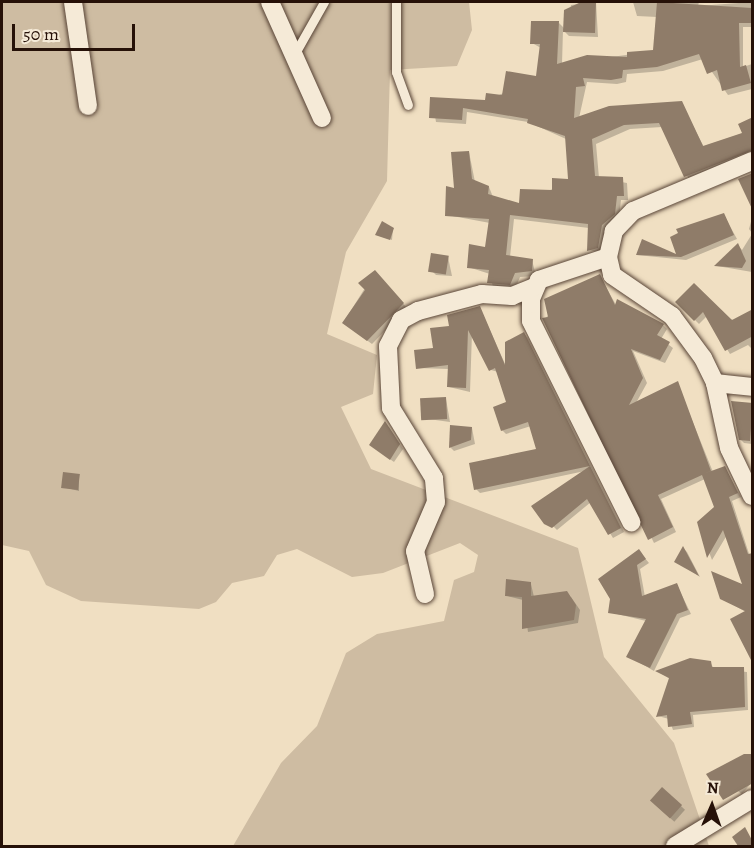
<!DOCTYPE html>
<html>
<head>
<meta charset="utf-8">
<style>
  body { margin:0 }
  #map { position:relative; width:754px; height:848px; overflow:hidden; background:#f0dfc2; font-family:Alegreya,serif }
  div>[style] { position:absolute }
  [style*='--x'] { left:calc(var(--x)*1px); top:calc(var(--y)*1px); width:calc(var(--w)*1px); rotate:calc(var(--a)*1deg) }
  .green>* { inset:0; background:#cebca2 }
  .shadow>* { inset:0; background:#0003; transform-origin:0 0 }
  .building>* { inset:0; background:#8f7c69; transform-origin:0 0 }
  .roads { filter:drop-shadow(0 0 2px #584436) drop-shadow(0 0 2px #584436) }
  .lane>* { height:9px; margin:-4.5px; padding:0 4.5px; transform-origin:4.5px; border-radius:4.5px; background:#f5ead7 }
  .street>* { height:18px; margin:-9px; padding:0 9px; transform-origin:9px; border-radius:9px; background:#f5ead7 }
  span { translate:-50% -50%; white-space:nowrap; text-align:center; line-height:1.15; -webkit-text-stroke:4.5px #f5ead7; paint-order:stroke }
  .frame { position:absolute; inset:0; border:3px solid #261108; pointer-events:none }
  .north { position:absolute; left:682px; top:776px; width:60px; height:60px; -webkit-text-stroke:4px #f5ead7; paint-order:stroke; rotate:2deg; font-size:16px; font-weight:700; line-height:24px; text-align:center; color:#261108 }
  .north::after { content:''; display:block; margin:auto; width:21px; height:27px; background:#261108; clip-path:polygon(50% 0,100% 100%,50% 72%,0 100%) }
  .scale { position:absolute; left:12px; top:24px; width:123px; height:27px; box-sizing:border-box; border:3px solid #261108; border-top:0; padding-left:8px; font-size:18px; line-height:21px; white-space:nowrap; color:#261108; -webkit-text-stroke:4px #f5ead7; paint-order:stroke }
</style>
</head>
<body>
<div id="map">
  <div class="green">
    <i style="clip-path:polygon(2px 2px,469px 2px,472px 30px,457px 66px,390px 70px,387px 181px,346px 252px,327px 334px,377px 355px,373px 394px,341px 407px,371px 469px,578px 548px,604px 657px,674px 743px,709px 846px,233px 846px,281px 763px,317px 726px,346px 653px,377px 634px,444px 621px,454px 580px,474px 572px,478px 555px,460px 543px,383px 573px,352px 577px,297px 549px,277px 555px,264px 576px,232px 583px,216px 602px,199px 609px,81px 601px,46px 585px,29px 551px,2px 545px)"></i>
  </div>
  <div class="shadow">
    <i style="clip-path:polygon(596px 2px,598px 37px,569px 36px,563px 30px,562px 64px,654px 51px,657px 17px,637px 16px,633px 2px,699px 2px,698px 6px,752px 2px,752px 27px,743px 27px,743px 67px,752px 64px,752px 89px,728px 95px,703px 59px,663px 71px,627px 74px,626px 82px,617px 84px,587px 82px,579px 118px,681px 103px,704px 147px,744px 133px,752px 119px,752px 155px,690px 181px,662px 127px,630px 129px,596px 144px,599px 178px,627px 183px,628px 200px,621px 200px,619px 218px,603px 253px,588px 250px,589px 228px,514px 219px,510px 257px,532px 260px,536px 276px,520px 277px,515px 289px,493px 287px,490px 274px,468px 267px,486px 248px,490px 223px,447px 215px,469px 152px,475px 182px,489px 187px,493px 197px,521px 205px,570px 180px,566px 139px,528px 122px,467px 112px,466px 124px,436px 122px,432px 98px,486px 101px,538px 77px,541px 48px,532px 43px,559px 23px,566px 30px,571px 5px)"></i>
    <i style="clip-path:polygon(724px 215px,737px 239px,686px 260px,637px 255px,679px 256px)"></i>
    <i style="clip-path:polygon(752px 218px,752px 233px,749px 229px)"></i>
    <i style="clip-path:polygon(393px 229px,392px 240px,377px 235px)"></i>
    <i style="clip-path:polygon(752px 234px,752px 272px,717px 266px,738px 245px,742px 250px)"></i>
    <i style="clip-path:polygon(448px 257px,452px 276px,436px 275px,432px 271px)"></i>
    <i style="clip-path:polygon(375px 272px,407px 308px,372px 344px,343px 323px)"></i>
    <i style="clip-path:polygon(600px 276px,616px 305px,663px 325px,667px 329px,661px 339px,673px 348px,665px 363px,633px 351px,647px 383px,636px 403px,677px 383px,713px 472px,725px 468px,741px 497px,732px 501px,752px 563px,746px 612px,721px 598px,745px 587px,727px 535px,712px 560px,698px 523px,716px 507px,705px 479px,661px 499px,676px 532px,654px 543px,544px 319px)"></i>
    <i style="clip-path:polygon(677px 302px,752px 326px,752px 349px,748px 345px,730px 354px,707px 316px,699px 324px)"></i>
    <i style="clip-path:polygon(480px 308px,506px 366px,524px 334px,528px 338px,624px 532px,613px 538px,591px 502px,557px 530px,534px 507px,585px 471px,480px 493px,476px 489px,538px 451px,531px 426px,506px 434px,502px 430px,508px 403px,498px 372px,491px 370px,472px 333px,470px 392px,449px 387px,449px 369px,418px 368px,451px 328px)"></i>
    <i style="clip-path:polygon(446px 399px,450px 422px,421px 418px)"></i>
    <i style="clip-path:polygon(752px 404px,752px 444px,744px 443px,740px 439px)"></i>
    <i style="clip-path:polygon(389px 427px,403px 449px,394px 462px,370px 445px)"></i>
    <i style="clip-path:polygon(472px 428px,475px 444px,454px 451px,450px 447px)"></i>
    <i style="clip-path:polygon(79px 476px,79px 491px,63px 487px)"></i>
    <i style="clip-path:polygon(683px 548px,687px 552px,700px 577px,676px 561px)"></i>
    <i style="clip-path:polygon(639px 551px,649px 563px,640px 569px,645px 597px,677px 585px,691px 614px,680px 618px,654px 671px,628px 656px,646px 621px,609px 612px)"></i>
    <i style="clip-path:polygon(531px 584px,534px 597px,571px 597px,580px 610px,578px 623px,528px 632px,523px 600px,507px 596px)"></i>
    <i style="clip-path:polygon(710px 662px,714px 669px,747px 672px,748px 710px,693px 715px,694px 727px,673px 730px,669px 719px,658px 716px,670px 679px,657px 671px)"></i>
    <i style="clip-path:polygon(716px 775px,752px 782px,742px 794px)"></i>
    <i style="left:662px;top:789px;width:31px;height:16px;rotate:42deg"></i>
  </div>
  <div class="building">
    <i style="clip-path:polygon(581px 2px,596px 2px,595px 33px,563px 32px,564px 10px)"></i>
    <i style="clip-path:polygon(657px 2px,752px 8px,752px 23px,739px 23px,740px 67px,746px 65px,751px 83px,722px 91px,717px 70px,707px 74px,699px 54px,657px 67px,623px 70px,622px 78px,611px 80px,583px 78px,585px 86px,576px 87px,574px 118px,609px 106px,682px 101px,703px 146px,742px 133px,738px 124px,753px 117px,753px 150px,684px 177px,659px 123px,624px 125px,592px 139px,595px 176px,623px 177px,624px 196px,617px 196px,615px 214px,602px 225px,598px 248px,587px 251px,588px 224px,510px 215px,506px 255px,533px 259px,532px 271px,515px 273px,510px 285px,487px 283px,489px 270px,467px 268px,469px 244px,485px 247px,489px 219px,445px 216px,446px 186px,454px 188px,451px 152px,469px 151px,472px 179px,489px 186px,488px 194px,519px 203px,520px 189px,552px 190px,552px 178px,568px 179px,565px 136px,527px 123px,528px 119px,463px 108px,462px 120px,429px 118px,430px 97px,485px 100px,486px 93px,502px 95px,506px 71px,536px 76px,540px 44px,530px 44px,531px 21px,559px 21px,557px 64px,587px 55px,627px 57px,627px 52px,653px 50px)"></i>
    <i style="clip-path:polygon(753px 173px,753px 211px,738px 179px)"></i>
    <i style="clip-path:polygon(724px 213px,734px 235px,681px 257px,636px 255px,642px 239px,676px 254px,670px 237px,678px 233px,676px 229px)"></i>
    <i style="clip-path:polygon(382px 221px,394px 228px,390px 240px,375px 235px)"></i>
    <i style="clip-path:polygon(738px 243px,746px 261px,742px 268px,714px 266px)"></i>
    <i style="left:431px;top:253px;width:18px;height:19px;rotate:9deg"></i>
    <i style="clip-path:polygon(375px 270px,404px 303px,367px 341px,342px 323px,365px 290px,358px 283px)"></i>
    <i style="clip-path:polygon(600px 274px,615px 305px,617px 299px,664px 324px,657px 335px,670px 342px,660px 360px,631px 349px,643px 378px,629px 405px,678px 381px,711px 471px,703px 474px,725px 466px,738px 493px,729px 497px,748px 554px,753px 553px,753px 664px,730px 619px,745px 611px,720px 599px,711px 571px,742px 584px,723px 530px,707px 558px,697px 522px,714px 507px,702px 475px,658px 495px,673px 527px,648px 540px,542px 318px,548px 317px,544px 299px)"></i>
    <i style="clip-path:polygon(694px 283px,732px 320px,753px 309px,753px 336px,725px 351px,703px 312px,694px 321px,675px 302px)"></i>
    <i style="clip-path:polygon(480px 306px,505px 365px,505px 342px,524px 332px,590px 466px,474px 490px,469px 463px,536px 449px,528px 422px,501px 431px,493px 407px,506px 402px,495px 368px,489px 371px,468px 330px,466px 388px,447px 387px,448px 365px,416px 369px,414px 350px,433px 348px,430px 328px,449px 326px,447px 315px)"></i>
    <i style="left:446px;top:397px;width:22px;height:26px;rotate:87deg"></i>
    <i style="clip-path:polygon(731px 401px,753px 403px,750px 441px,739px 440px)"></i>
    <i style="clip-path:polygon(385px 421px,400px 444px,390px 460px,369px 445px)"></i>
    <i style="clip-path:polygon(450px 425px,472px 427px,471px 440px,449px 448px)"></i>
    <i style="clip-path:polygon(590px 466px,621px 528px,608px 535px,587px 499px,552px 528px,544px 524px,531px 506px)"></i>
    <i style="left:63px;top:472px;width:17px;height:16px;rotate:7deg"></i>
    <i style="clip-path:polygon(683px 546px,699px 576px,674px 562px)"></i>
    <i style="clip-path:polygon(639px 549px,646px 559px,637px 565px,642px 596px,677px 583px,688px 610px,677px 614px,650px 668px,626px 657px,646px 619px,608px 613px,610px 599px,598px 579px)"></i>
    <i style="clip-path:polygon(506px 579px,531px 582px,531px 596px,567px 591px,576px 605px,574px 620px,522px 629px,522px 597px,505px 596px)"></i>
    <i style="clip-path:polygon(690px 658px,711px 661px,712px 667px,744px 667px,745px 707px,690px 712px,692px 724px,668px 727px,667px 715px,656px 717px,669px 678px,655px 671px)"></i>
    <i style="clip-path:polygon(744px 754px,753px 754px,753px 783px,723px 800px,706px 774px)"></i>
    <i style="left:662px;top:787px;width:27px;height:18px;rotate:42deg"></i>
    <i style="clip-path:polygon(745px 827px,753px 842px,753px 846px,738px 846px,732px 837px)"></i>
  </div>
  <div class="roads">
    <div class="lane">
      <i style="--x:396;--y:2;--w:70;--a:90"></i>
      <i style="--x:396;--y:72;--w:35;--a:70"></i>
      <i style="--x:294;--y:55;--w:61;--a:-60.5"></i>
    </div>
    <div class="street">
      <i style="--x:73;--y:2;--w:105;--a:81.8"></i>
      <i style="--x:270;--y:2;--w:127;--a:65.9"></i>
      <i style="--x:752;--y:161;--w:129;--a:157.2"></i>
      <i style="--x:633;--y:211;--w:28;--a:134"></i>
      <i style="--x:614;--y:231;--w:27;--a:103"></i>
      <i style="--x:608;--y:257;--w:18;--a:77"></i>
      <i style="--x:612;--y:275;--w:73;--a:34.3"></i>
      <i style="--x:672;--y:316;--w:52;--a:53.6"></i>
      <i style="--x:703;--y:358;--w:28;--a:64"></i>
      <i style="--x:715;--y:383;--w:66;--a:77.8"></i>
      <i style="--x:729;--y:448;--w:53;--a:64.4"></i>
      <i style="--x:608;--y:257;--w:73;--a:161.6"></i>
      <i style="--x:539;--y:280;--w:21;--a:113"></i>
      <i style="--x:531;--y:299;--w:22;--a:90"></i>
      <i style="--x:531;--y:321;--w:225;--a:63.5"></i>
      <i style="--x:715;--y:383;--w:37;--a:6"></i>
      <i style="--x:425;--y:594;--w:44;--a:-103.1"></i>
      <i style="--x:415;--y:551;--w:53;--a:-66.8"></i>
      <i style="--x:436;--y:502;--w:24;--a:-95"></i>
      <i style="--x:434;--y:478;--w:82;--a:-121.6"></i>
      <i style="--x:391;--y:408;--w:62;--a:-92.8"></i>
      <i style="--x:388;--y:346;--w:29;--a:-63"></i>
      <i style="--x:401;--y:320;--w:19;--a:-28"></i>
      <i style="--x:418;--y:311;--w:66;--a:-14.9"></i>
      <i style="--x:482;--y:294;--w:30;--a:4"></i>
      <i style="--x:512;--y:296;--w:24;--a:-22"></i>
      <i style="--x:675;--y:846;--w:90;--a:-31.4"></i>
    </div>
  </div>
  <div class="frame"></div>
  <div class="north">N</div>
  <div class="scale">50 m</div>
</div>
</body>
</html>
